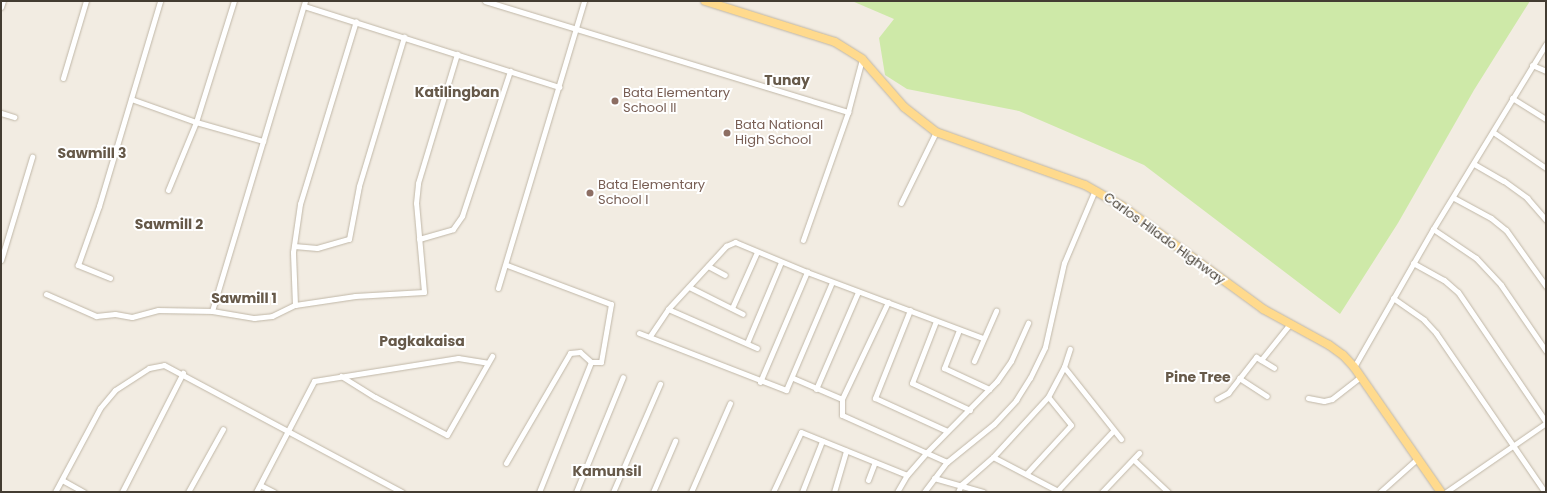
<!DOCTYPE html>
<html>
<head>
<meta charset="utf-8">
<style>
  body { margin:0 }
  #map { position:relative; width:1547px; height:493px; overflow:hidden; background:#f2ece2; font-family:Poppins,sans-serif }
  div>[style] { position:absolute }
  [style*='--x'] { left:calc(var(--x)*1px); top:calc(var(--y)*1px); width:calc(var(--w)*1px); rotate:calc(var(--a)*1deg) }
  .green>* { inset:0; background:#cee9a8 }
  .roads { filter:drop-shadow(0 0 1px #c0b7a7) drop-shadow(0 0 1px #c0b7a7) }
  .street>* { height:5px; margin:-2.5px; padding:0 2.5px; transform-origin:2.5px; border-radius:2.5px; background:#fff }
  .primary>* { height:8px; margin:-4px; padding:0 4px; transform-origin:4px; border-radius:4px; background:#ffda8d }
  .dots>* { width:11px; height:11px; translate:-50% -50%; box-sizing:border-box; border:2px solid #fff; border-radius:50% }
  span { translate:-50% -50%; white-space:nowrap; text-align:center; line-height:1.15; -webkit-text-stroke:4px #fff; paint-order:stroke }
  .education-label { font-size:13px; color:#785e54 }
  .left { translate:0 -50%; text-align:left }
  .street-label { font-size:13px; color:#433c32 }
  .neighbourhood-label { font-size:14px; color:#665949; font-weight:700 }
  .frame { position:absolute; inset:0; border:2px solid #433c32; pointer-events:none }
</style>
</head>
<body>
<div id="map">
  <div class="green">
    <i style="clip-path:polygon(852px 1px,1530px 1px,1474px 90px,1398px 223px,1340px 314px,1144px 165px,1019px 111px,907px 89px,885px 75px,879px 38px,894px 19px)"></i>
  </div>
  <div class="roads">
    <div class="street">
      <i style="--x:485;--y:1;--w:380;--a:17"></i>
      <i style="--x:304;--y:6;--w:268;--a:17.6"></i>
      <i style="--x:1;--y:7;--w:6;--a:-72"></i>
      <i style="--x:1532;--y:65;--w:15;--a:23"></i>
      <i style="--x:63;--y:78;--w:80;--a:-73.4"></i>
      <i style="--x:1512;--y:98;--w:40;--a:32"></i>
      <i style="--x:131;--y:99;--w:69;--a:19.5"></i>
      <i style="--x:196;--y:122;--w:70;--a:15.8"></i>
      <i style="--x:1;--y:113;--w:14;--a:17"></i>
      <i style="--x:1493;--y:132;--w:64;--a:34.2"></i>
      <i style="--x:1474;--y:164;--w:34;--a:30"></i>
      <i style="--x:1504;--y:181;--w:29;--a:36"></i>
      <i style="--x:1527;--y:198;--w:29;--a:49"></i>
      <i style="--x:168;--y:190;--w:74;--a:-67.6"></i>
      <i style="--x:196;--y:122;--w:127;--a:-72.6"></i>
      <i style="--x:1454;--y:198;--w:42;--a:28.4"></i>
      <i style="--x:1491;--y:218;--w:19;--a:39"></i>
      <i style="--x:1506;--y:230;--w:69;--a:54.5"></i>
      <i style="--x:901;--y:203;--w:79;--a:-63.8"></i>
      <i style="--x:1433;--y:229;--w:52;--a:34"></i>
      <i style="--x:1476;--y:258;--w:37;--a:47"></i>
      <i style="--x:1501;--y:285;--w:80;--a:55.7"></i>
      <i style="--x:419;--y:239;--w:35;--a:-16"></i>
      <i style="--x:453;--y:229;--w:16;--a:-55"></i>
      <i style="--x:462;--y:216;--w:153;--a:-71.7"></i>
      <i style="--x:803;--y:240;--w:136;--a:-70.6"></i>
      <i style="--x:848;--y:112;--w:55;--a:-75.2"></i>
      <i style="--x:294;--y:246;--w:23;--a:5"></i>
      <i style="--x:317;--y:248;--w:33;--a:-16"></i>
      <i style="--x:349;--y:239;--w:54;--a:-79.3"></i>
      <i style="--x:359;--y:186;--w:156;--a:-73.2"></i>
      <i style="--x:1;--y:260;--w:108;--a:-73.2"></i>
      <i style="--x:1413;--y:263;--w:35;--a:29"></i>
      <i style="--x:1444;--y:280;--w:18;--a:41"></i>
      <i style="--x:1458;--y:292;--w:157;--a:55.9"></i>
      <i style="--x:507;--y:265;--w:111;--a:20.6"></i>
      <i style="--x:611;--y:304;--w:59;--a:99.8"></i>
      <i style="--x:601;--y:362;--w:10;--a:180"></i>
      <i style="--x:591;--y:362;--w:140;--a:111.8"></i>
      <i style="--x:708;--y:266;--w:19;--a:28"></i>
      <i style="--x:110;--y:278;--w:35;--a:-158"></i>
      <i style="--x:78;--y:265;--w:63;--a:-70.4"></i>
      <i style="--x:99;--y:206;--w:214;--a:-73.4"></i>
      <i style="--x:689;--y:287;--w:60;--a:26.6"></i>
      <i style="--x:498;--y:288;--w:300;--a:-73.3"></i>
      <i style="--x:46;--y:294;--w:55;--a:23.7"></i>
      <i style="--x:96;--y:316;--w:19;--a:-6"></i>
      <i style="--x:115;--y:314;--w:17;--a:10"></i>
      <i style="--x:132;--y:317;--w:27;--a:-15"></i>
      <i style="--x:158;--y:310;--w:54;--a:1.1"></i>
      <i style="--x:212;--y:311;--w:324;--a:-73.3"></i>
      <i style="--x:1393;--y:298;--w:38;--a:35"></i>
      <i style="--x:1424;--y:320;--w:18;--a:47"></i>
      <i style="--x:1436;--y:333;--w:193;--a:55.6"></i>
      <i style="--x:888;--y:302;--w:107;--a:115.4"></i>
      <i style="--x:842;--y:399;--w:16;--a:90"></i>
      <i style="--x:842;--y:415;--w:115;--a:24.1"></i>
      <i style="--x:295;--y:305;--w:53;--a:-92.2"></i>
      <i style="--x:293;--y:252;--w:49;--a:-81.7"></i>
      <i style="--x:300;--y:204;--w:191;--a:-73"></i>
      <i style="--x:732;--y:308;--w:61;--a:-65.9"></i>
      <i style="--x:668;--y:309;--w:97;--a:23.7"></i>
      <i style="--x:910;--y:310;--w:95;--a:111.7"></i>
      <i style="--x:875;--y:398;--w:79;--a:24.6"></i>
      <i style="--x:212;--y:311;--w:43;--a:9.5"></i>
      <i style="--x:254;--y:318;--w:18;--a:-6"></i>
      <i style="--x:272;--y:316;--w:25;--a:-26"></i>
      <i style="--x:295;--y:305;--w:61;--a:-8.5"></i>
      <i style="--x:355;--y:296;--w:69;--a:-3.3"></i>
      <i style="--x:424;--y:292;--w:89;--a:-95.1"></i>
      <i style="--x:416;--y:203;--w:20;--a:-84"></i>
      <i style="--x:418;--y:183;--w:135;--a:-73.2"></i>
      <i style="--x:936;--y:321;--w:66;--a:111.2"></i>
      <i style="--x:912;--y:383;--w:64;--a:25"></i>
      <i style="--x:959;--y:330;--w:41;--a:111.5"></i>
      <i style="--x:944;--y:368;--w:50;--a:25"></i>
      <i style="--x:639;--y:333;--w:158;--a:21.2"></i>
      <i style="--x:786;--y:390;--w:117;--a:-66.9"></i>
      <i style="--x:650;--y:336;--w:32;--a:-56"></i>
      <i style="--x:668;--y:309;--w:86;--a:-47.4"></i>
      <i style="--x:726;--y:246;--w:10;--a:-24"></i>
      <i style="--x:735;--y:242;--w:78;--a:22.6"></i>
      <i style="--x:807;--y:272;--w:188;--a:20.6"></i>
      <i style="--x:747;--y:343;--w:88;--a:-67.2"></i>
      <i style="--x:1261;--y:360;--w:45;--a:-51.3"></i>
      <i style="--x:974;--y:361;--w:55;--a:-66.3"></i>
      <i style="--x:1064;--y:367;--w:92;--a:51.6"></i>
      <i style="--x:1354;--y:367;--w:159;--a:-60.2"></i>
      <i style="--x:1433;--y:229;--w:217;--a:-58.6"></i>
      <i style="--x:341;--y:376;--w:40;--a:32"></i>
      <i style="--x:375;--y:397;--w:81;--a:27.8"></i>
      <i style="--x:447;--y:435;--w:91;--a:-60.3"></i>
      <i style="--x:793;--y:378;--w:53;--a:23.2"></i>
      <i style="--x:1239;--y:378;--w:33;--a:33"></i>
      <i style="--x:760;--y:382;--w:120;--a:-66.9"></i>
      <i style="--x:816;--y:389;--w:106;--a:-66.6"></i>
      <i style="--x:1308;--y:398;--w:16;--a:11"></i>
      <i style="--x:1324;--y:401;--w:8;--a:-14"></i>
      <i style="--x:1332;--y:399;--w:37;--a:-38"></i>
      <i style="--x:1217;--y:399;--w:13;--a:-29"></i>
      <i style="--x:1228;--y:393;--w:46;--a:-52.1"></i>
      <i style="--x:1256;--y:357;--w:21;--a:31"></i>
      <i style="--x:993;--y:457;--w:76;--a:27.6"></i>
      <i style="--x:1134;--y:460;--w:47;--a:43.3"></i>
      <i style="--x:506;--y:463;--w:127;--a:-59.8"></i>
      <i style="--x:570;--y:353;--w:10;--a:-6"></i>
      <i style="--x:580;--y:352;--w:15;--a:42"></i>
      <i style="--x:1027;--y:473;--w:65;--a:-47.5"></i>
      <i style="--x:1071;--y:425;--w:36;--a:-129"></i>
      <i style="--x:934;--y:478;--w:51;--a:15.9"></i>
      <i style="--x:62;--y:480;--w:25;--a:29"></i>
      <i style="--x:868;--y:480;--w:19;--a:-69"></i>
      <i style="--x:260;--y:485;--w:16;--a:27"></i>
      <i style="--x:1058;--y:490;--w:81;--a:-47"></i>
      <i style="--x:55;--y:492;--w:95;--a:-61.8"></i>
      <i style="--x:100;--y:408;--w:23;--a:-50"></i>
      <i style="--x:115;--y:390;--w:40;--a:-32.9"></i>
      <i style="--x:149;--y:368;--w:15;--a:-11"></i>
      <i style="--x:164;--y:365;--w:270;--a:28.1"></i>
      <i style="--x:122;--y:492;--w:134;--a:-62.9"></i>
      <i style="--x:188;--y:492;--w:72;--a:-60.9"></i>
      <i style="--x:256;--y:492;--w:125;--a:-62.4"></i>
      <i style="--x:314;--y:381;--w:146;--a:-9.1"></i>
      <i style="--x:458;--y:358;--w:30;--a:9"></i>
      <i style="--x:576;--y:492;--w:124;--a:-67.8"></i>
      <i style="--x:613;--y:492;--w:118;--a:-66.5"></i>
      <i style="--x:653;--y:492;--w:56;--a:-66.7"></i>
      <i style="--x:691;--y:492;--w:97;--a:-66.3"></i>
      <i style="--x:773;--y:492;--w:66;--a:-65"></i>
      <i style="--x:801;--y:432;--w:114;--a:22.1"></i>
      <i style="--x:802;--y:492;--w:55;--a:-68.6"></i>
      <i style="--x:834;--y:492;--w:43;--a:-73.7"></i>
      <i style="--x:897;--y:492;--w:20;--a:-60"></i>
      <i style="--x:907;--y:475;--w:30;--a:-49"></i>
      <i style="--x:927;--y:452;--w:100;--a:-45.4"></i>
      <i style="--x:997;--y:381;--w:24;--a:-55"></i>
      <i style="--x:1011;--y:361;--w:42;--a:-65.9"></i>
      <i style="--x:924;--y:492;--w:38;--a:-53"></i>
      <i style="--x:947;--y:462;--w:60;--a:-39"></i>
      <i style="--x:994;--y:424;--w:33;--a:-47"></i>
      <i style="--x:1016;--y:400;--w:26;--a:-58"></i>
      <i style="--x:1030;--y:378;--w:34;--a:-64"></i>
      <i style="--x:1045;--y:347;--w:86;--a:-77.3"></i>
      <i style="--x:1064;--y:263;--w:79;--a:-67"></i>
      <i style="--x:958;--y:492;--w:8;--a:-67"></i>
      <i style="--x:961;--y:485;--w:43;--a:-41.2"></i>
      <i style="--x:993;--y:457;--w:81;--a:-47.5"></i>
      <i style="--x:1048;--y:397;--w:34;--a:-62"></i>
      <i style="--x:1064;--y:367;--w:19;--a:-72"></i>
      <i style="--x:1102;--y:492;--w:54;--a:-46.5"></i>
      <i style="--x:1380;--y:492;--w:50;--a:-41.7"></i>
      <i style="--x:1446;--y:492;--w:121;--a:-34.6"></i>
    </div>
    <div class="primary">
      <i style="--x:705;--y:1;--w:136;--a:17.5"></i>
      <i style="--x:835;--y:42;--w:32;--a:32"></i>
      <i style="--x:862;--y:59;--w:64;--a:48.8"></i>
      <i style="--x:904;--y:107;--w:41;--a:38"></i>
      <i style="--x:936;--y:132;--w:158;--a:19.6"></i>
      <i style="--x:1085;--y:185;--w:43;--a:29.6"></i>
      <i style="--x:1122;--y:206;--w:175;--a:36.1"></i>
      <i style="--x:1263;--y:309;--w:75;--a:28.6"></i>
      <i style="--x:1329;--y:345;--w:17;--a:36"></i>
      <i style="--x:1343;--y:355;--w:16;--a:47"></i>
      <i style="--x:1354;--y:367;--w:152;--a:55.2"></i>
    </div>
  </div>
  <div class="dots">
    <i style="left:615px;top:101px;background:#8d6e63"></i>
    <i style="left:727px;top:133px;background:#8d6e63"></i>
    <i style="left:590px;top:193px;background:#8d6e63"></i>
  </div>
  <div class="education-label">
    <span class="left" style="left:623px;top:101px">Bata Elementary<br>School II</span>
    <span class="left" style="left:735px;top:133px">Bata National<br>High School</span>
    <span class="left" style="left:598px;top:193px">Bata Elementary<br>School I</span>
  </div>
  <div class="street-label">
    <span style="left:1164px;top:239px;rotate:36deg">Carlos Hilado Highway</span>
  </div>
  <div class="neighbourhood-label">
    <span style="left:787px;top:80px">Tunay</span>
    <span style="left:457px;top:92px">Katilingban</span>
    <span style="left:92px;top:153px">Sawmill 3</span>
    <span style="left:169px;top:224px">Sawmill 2</span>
    <span style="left:244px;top:298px">Sawmill 1</span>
    <span style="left:422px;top:341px">Pagkakaisa</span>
    <span style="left:1198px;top:377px">Pine Tree</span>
    <span style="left:607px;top:471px">Kamunsil</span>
  </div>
  <div class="frame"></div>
</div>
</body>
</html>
